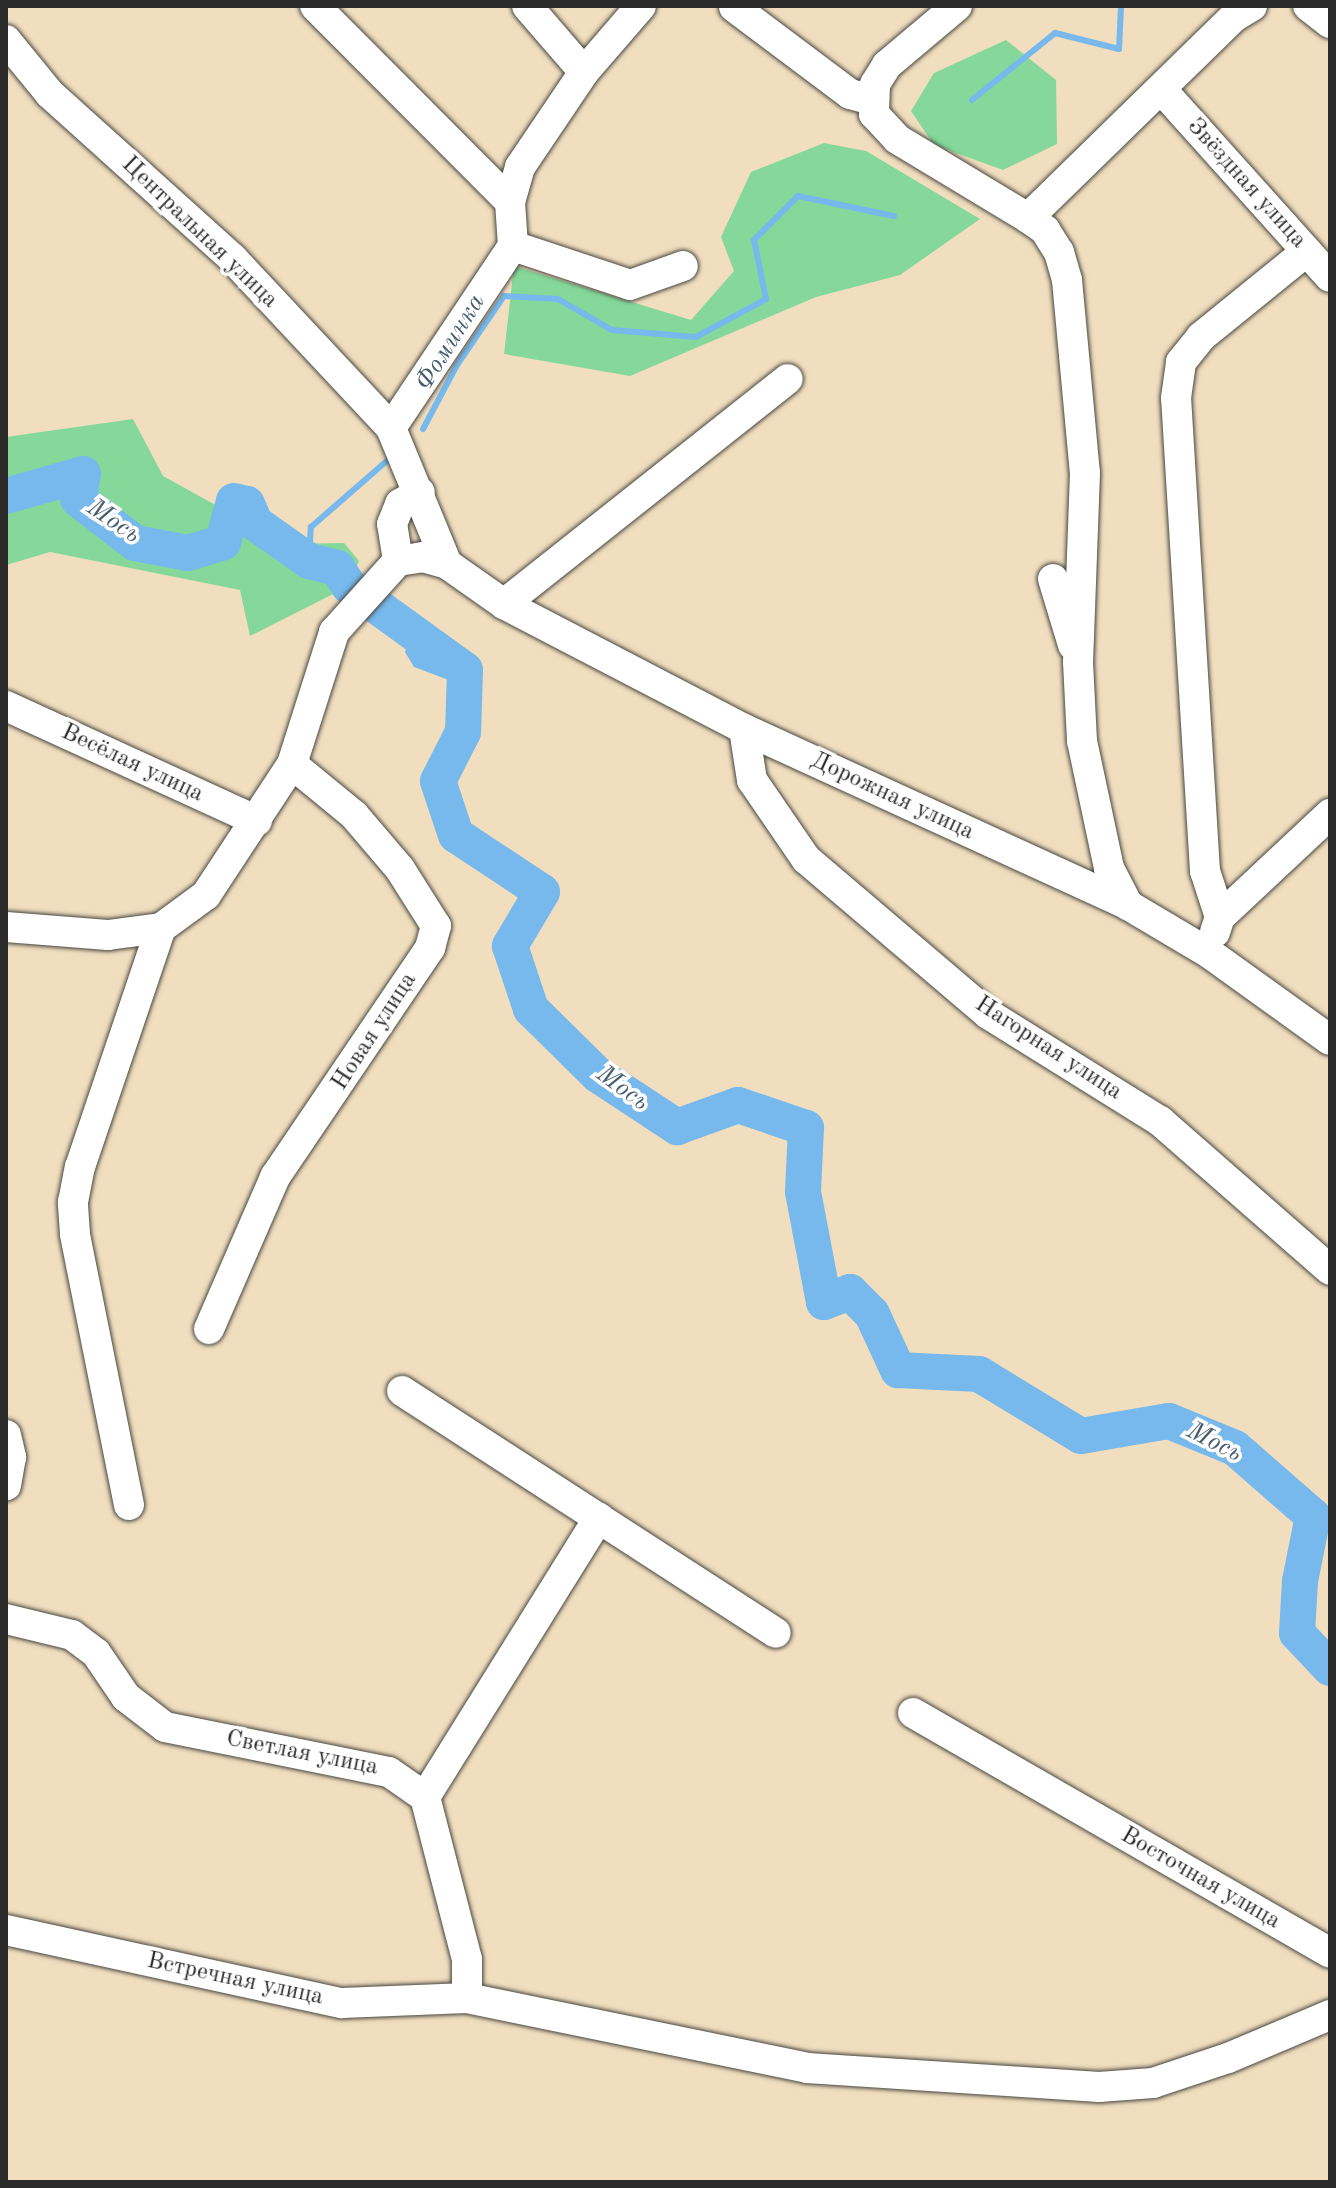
<!DOCTYPE html>
<html>
<head>
<meta charset="utf-8">
<style>
  body { margin:0 }
  #map { position:relative; width:1336px; height:2188px; overflow:hidden; background:#f0debe; font-family:"Old Standard TT",serif }
  div>[style] { position:absolute }
  [style*='--x'] { left:calc(var(--x)*1px); top:calc(var(--y)*1px); width:calc(var(--w)*1px); rotate:calc(var(--a)*1deg) }
  .green>* { inset:0; background:#85d89a }
  .water>* { inset:0; background:#77b9ec }
  .stream>* { height:6px; margin:-3px; padding:0 3px; transform-origin:3px; border-radius:3px; background:#77b9ec }
  .river>* { height:36px; margin:-18px; padding:0 18px; transform-origin:18px; border-radius:18px; background:#77b9ec }
  .roads { filter:drop-shadow(0 0 2px #494641) drop-shadow(0 0 2px #494641) }
  .minor>* { height:30px; margin:-15px; padding:0 15px; transform-origin:15px; border-radius:15px; background:#fff }
  span { translate:-50% -50%; white-space:nowrap; text-align:center; line-height:1.15; -webkit-text-stroke:7px #fff; paint-order:stroke }
  .street-label { font-size:24px; color:#2b2b2b }
  .water-label { font-size:26px; color:#465d6f; font-style:italic }
  .frame { position:absolute; inset:0; border:8px solid #2b2b2b; pointer-events:none }
</style>
</head>
<body>
<div id="map">
  <div class="green">
    <i style="clip-path:polygon(1006px 40px,1056px 80px,1057px 144px,1003px 170px,934px 145px,911px 111px,934px 73px)"></i>
    <i style="clip-path:polygon(824px 143px,866px 151px,980px 219px,900px 275px,816px 297px,630px 376px,504px 354px,514px 266px,691px 320px,734px 271px,721px 237px,751px 172px)"></i>
    <i style="clip-path:polygon(133px 419px,163px 476px,286px 544px,344px 543px,359px 561px,349px 586px,250px 636px,240px 590px,50px 552px,6px 565px,6px 437px)"></i>
  </div>
  <div class="water">
    <i style="clip-path:polygon(430px 635px,454px 647px,466px 663px,456px 666px,454px 682px,414px 667px,405px 652px,408px 644px)"></i>
  </div>
  <div class="stream">
    <i style="--x:972;--y:100;--w:107;--a:-38.9"></i>
    <i style="--x:1055;--y:33;--w:66;--a:14"></i>
    <i style="--x:1119;--y:49;--w:43;--a:-87.3"></i>
    <i style="--x:423;--y:429;--w:72;--a:-62"></i>
    <i style="--x:457;--y:365;--w:83;--a:-55.7"></i>
    <i style="--x:504;--y:296;--w:54;--a:3.2"></i>
    <i style="--x:558;--y:299;--w:62;--a:29.9"></i>
    <i style="--x:612;--y:330;--w:84;--a:4.8"></i>
    <i style="--x:696;--y:337;--w:80;--a:-28.5"></i>
    <i style="--x:766;--y:299;--w:60;--a:-101.5"></i>
    <i style="--x:754;--y:240;--w:62;--a:-45"></i>
    <i style="--x:798;--y:196;--w:98;--a:11.8"></i>
    <i style="--x:309;--y:561;--w:34;--a:-87"></i>
    <i style="--x:311;--y:527;--w:105;--a:-41.1"></i>
  </div>
  <div class="river">
    <i style="--x:6;--y:496;--w:80;--a:-15.9"></i>
    <i style="--x:83;--y:474;--w:25;--a:101"></i>
    <i style="--x:78;--y:499;--w:72;--a:37.7"></i>
    <i style="--x:135;--y:543;--w:54;--a:10.7"></i>
    <i style="--x:188;--y:553;--w:37;--a:-17"></i>
    <i style="--x:223;--y:542;--w:42;--a:-75"></i>
    <i style="--x:234;--y:501;--w:13;--a:13"></i>
    <i style="--x:247;--y:504;--w:21;--a:67"></i>
    <i style="--x:255;--y:523;--w:66;--a:35.1"></i>
    <i style="--x:309;--y:561;--w:29;--a:14"></i>
    <i style="--x:337;--y:568;--w:22;--a:56"></i>
    <i style="--x:349;--y:586;--w:143;--a:35.9"></i>
    <i style="--x:465;--y:670;--w:62;--a:91.8"></i>
    <i style="--x:463;--y:732;--w:55;--a:117"></i>
    <i style="--x:438;--y:781;--w:57;--a:71.6"></i>
    <i style="--x:456;--y:835;--w:103;--a:33.5"></i>
    <i style="--x:542;--y:892;--w:63;--a:120.7"></i>
    <i style="--x:510;--y:946;--w:66;--a:71.6"></i>
    <i style="--x:531;--y:1009;--w:94;--a:44.6"></i>
    <i style="--x:598;--y:1075;--w:95;--a:33.4"></i>
    <i style="--x:677;--y:1127;--w:65;--a:-19.8"></i>
    <i style="--x:738;--y:1105;--w:72;--a:18.7"></i>
    <i style="--x:806;--y:1128;--w:64;--a:92.7"></i>
    <i style="--x:803;--y:1192;--w:112;--a:79.2"></i>
    <i style="--x:824;--y:1302;--w:28;--a:-21"></i>
    <i style="--x:850;--y:1292;--w:31;--a:45"></i>
    <i style="--x:872;--y:1314;--w:62;--a:65.1"></i>
    <i style="--x:898;--y:1370;--w:81;--a:2.8"></i>
    <i style="--x:979;--y:1374;--w:119;--a:31.3"></i>
    <i style="--x:1081;--y:1436;--w:89;--a:-9.7"></i>
    <i style="--x:1169;--y:1421;--w:71;--a:22.2"></i>
    <i style="--x:1235;--y:1448;--w:103;--a:41.1"></i>
    <i style="--x:1313;--y:1516;--w:66;--a:101.3"></i>
    <i style="--x:1300;--y:1581;--w:52;--a:93.3"></i>
    <i style="--x:1297;--y:1633;--w:48;--a:46.7"></i>
  </div>
  <div class="roads">
    <div class="minor">
      <i style="--x:315;--y:6;--w:276;--a:45.1"></i>
      <i style="--x:957;--y:6;--w:92;--a:139.9"></i>
      <i style="--x:887;--y:65;--w:22;--a:122"></i>
      <i style="--x:875;--y:84;--w:30;--a:92"></i>
      <i style="--x:874;--y:114;--w:34;--a:47"></i>
      <i style="--x:897;--y:139;--w:153;--a:31.1"></i>
      <i style="--x:1028;--y:218;--w:288;--a:-44.3"></i>
      <i style="--x:1234;--y:17;--w:21;--a:-31"></i>
      <i style="--x:1308;--y:6;--w:28;--a:38"></i>
      <i style="--x:734;--y:7;--w:145;--a:36.9"></i>
      <i style="--x:850;--y:94;--w:23;--a:15"></i>
      <i style="--x:6;--y:40;--w:70;--a:50.8"></i>
      <i style="--x:50;--y:94;--w:246;--a:42"></i>
      <i style="--x:233;--y:259;--w:231;--a:46.9"></i>
      <i style="--x:391;--y:428;--w:147;--a:67.6"></i>
      <i style="--x:584;--y:72;--w:87;--a:-49.2"></i>
      <i style="--x:1162;--y:90;--w:251;--a:48.1"></i>
      <i style="--x:1028;--y:218;--w:21;--a:35"></i>
      <i style="--x:1045;--y:230;--w:26;--a:58"></i>
      <i style="--x:1059;--y:252;--w:29;--a:74"></i>
      <i style="--x:1067;--y:280;--w:194;--a:84.7"></i>
      <i style="--x:1085;--y:473;--w:189;--a:92.1"></i>
      <i style="--x:1078;--y:662;--w:79;--a:87.1"></i>
      <i style="--x:1082;--y:741;--w:130;--a:78"></i>
      <i style="--x:1109;--y:868;--w:42;--a:62.8"></i>
      <i style="--x:513;--y:246;--w:123;--a:18.4"></i>
      <i style="--x:630;--y:285;--w:56;--a:-19.7"></i>
      <i style="--x:391;--y:428;--w:219;--a:-56.2"></i>
      <i style="--x:513;--y:246;--w:44;--a:-93.9"></i>
      <i style="--x:510;--y:202;--w:36;--a:-74"></i>
      <i style="--x:520;--y:167;--w:115;--a:-56"></i>
      <i style="--x:584;--y:72;--w:87;--a:-130.8"></i>
      <i style="--x:398;--y:561;--w:37;--a:-99"></i>
      <i style="--x:392;--y:524;--w:22;--a:-68"></i>
      <i style="--x:400;--y:504;--w:23;--a:-31"></i>
      <i style="--x:1053;--y:579;--w:69;--a:73.1"></i>
      <i style="--x:504;--y:604;--w:362;--a:-38.4"></i>
      <i style="--x:6;--y:706;--w:276;--a:24.6"></i>
      <i style="--x:744;--y:729;--w:52;--a:81.1"></i>
      <i style="--x:752;--y:780;--w:96;--a:55.6"></i>
      <i style="--x:806;--y:859;--w:239;--a:40.4"></i>
      <i style="--x:988;--y:1014;--w:203;--a:31.9"></i>
      <i style="--x:1160;--y:1121;--w:226;--a:41.2"></i>
      <i style="--x:1220;--y:917;--w:48;--a:-108.1"></i>
      <i style="--x:1205;--y:871;--w:474;--a:-93.5"></i>
      <i style="--x:1176;--y:398;--w:36;--a:-82"></i>
      <i style="--x:1181;--y:362;--w:32;--a:-51"></i>
      <i style="--x:1201;--y:337;--w:136;--a:-39.1"></i>
      <i style="--x:6;--y:927;--w:102;--a:4.5"></i>
      <i style="--x:108;--y:935;--w:53;--a:-7.5"></i>
      <i style="--x:161;--y:928;--w:56;--a:-36.3"></i>
      <i style="--x:206;--y:895;--w:157;--a:-56.7"></i>
      <i style="--x:292;--y:764;--w:139;--a:-72.3"></i>
      <i style="--x:334;--y:632;--w:96;--a:-48"></i>
      <i style="--x:398;--y:561;--w:25;--a:-9"></i>
      <i style="--x:423;--y:557;--w:25;--a:16"></i>
      <i style="--x:447;--y:564;--w:70;--a:35.1"></i>
      <i style="--x:504;--y:604;--w:271;--a:27.5"></i>
      <i style="--x:744;--y:729;--w:422;--a:24.6"></i>
      <i style="--x:1128;--y:905;--w:94;--a:30.7"></i>
      <i style="--x:1209;--y:953;--w:149;--a:35.7"></i>
      <i style="--x:1215;--y:932;--w:16;--a:-72"></i>
      <i style="--x:1220;--y:917;--w:151;--a:-43.1"></i>
      <i style="--x:209;--y:1329;--w:166;--a:-66.5"></i>
      <i style="--x:275;--y:1177;--w:277;--a:-55.9"></i>
      <i style="--x:430;--y:948;--w:23;--a:-75"></i>
      <i style="--x:436;--y:926;--w:67;--a:-122.3"></i>
      <i style="--x:400;--y:869;--w:71;--a:-130.4"></i>
      <i style="--x:354;--y:815;--w:80;--a:-140.6"></i>
      <i style="--x:402;--y:1391;--w:445;--a:32.9"></i>
      <i style="--x:6;--y:1435;--w:23;--a:77"></i>
      <i style="--x:11;--y:1457;--w:29;--a:100"></i>
      <i style="--x:129;--y:1505;--w:276;--a:-101.3"></i>
      <i style="--x:75;--y:1234;--w:32;--a:-94"></i>
      <i style="--x:73;--y:1202;--w:36;--a:-79"></i>
      <i style="--x:80;--y:1167;--w:252;--a:-71.3"></i>
      <i style="--x:6;--y:1619;--w:68;--a:13.6"></i>
      <i style="--x:72;--y:1635;--w:30;--a:37"></i>
      <i style="--x:96;--y:1653;--w:53;--a:55.7"></i>
      <i style="--x:126;--y:1697;--w:49;--a:37.6"></i>
      <i style="--x:165;--y:1727;--w:228;--a:11.4"></i>
      <i style="--x:389;--y:1772;--w:44;--a:34.8"></i>
      <i style="--x:425;--y:1797;--w:167;--a:75.5"></i>
      <i style="--x:467;--y:1959;--w:39;--a:90"></i>
      <i style="--x:913;--y:1713;--w:481;--a:29.9"></i>
      <i style="--x:425;--y:1797;--w:329;--a:-58.1"></i>
      <i style="--x:6;--y:1930;--w:344;--a:12.3"></i>
      <i style="--x:342;--y:2003;--w:125;--a:-2.3"></i>
      <i style="--x:467;--y:1998;--w:347;--a:11.6"></i>
      <i style="--x:807;--y:2068;--w:293;--a:3.7"></i>
      <i style="--x:1099;--y:2087;--w:54;--a:-4.2"></i>
      <i style="--x:1153;--y:2083;--w:79;--a:-18.4"></i>
      <i style="--x:1228;--y:2058;--w:111;--a:-22.9"></i>
    </div>
  </div>
  <div class="street-label">
    <span style="left:1246px;top:184px;rotate:48deg">Звёздная улица</span>
    <span style="left:199px;top:233px;rotate:44deg">Центральная улица</span>
    <span style="left:132px;top:764px;rotate:25deg">Весёлая улица</span>
    <span style="left:892px;top:797px;rotate:25deg">Дорожная улица</span>
    <span style="left:375px;top:1032px;rotate:-57deg">Новая улица</span>
    <span style="left:1048px;top:1049px;rotate:33deg">Нагорная улица</span>
    <span style="left:302px;top:1754px;rotate:11deg">Светлая улица</span>
    <span style="left:1200px;top:1879px;rotate:30deg">Восточная улица</span>
    <span style="left:235px;top:1980px;rotate:12deg">Встречная улица</span>
  </div>
  <div class="water-label">
    <span style="left:451px;top:343px;rotate:-58deg">Фоминка</span>
    <span style="left:113px;top:522px;rotate:34deg">Мось</span>
    <span style="left:622px;top:1089px;rotate:36deg">Мось</span>
    <span style="left:1214px;top:1443px;rotate:27deg">Мось</span>
  </div>
  <div class="frame"></div>
</div>
</body>
</html>
